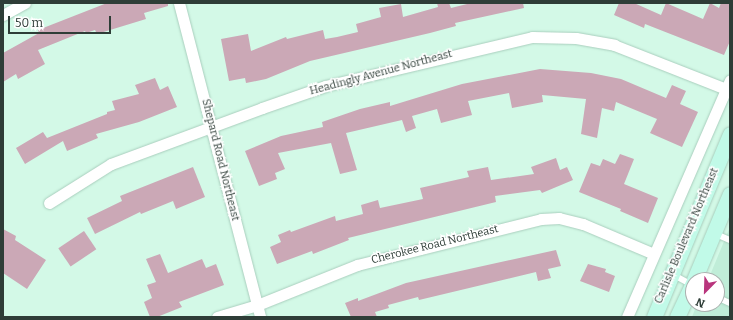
<!DOCTYPE html>
<html>
<head>
<meta charset="utf-8">
<style>
  body { margin:0 }
  #map { position:relative; width:733px; height:320px; overflow:hidden; background:#d3f9e7; font-family:Bitter,serif }
  div>[style] { position:absolute }
  [style*='--x'] { left:calc(var(--x)*1px); top:calc(var(--y)*1px); width:calc(var(--w)*1px); rotate:calc(var(--a)*1deg) }
  .built>* { inset:0; background:#c0edd8 }
  .building>* { inset:0; background:#cba8b6; transform-origin:0 0 }
  .roads { filter:drop-shadow(0 0 1px #a9cebd) drop-shadow(0 0 1px #a9cebd) }
  .service>* { height:5.5px; margin:-2.75px; padding:0 2.75px; transform-origin:2.75px; border-radius:2.75px; background:#fff }
  .minor>* { height:11px; margin:-5.5px; padding:0 5.5px; transform-origin:5.5px; border-radius:5.5px; background:#fff }
  .secondary>* { height:15px; margin:-7.5px; padding:0 7.5px; transform-origin:7.5px; border-radius:7.5px; background:#c1fae8 }
  span { translate:-50% -50%; white-space:nowrap; text-align:center; line-height:1.15; -webkit-text-stroke:3px #fff; paint-order:stroke }
  .street-label { font-size:11px; color:#2e3d37 }
  .frame { position:absolute; inset:0; border:4px solid #2e3d37; pointer-events:none }
  .north { position:absolute; left:685px; top:272px; width:40px; height:40px; box-sizing:border-box; background:#fff; border:1px solid #abb1af; border-radius:50%; rotate:203deg; font-size:11px; font-weight:700; line-height:16px; text-align:center; color:#2e3d37 }
  .north::after { content:''; display:block; margin:auto; width:14px; height:18px; background:#b9357d; clip-path:polygon(50% 0,100% 100%,50% 72%,0 100%) }
  .scale { position:absolute; left:8px; top:16px; width:103px; height:18px; box-sizing:border-box; border:2px solid #2e3d37; border-top:0; padding-left:5px; font-size:12px; line-height:14px; white-space:nowrap; color:#2e3d37; -webkit-text-stroke:3px #fff; paint-order:stroke }
</style>
</head>
<body>
<div id="map">
  <div class="built">
    <i style="clip-path:polygon(730px 227px,730px 317px,692px 317px,697px 304px,717px 304px,717px 280px,708px 280px)"></i>
  </div>
  <div class="building">
    <i style="clip-path:polygon(107px 3px,168px 3px,168px 6px,144px 13px,146px 19px,97px 34px,95px 30px,86px 33px,85px 31px,38px 50px,45px 64px,18px 79px,16px 74px,3px 82px,3px 53px,39px 33px,38px 30px)"></i>
    <i style="clip-path:polygon(437px 3px,449px 3px,451px 8px,471px 3px,523px 3px,524px 8px,455px 23px,456px 26px,430px 33px,310px 61px,266px 79px,246px 83px,245px 78px,229px 81px,221px 39px,248px 34px,251px 51px,286px 37px,287px 39px,323px 30px,325px 39px,337px 37px,358px 32px,356px 24px,381px 17px,379px 8px,401px 4px,403px 17px,438px 7px)"></i>
    <i style="clip-path:polygon(619px 3px,634px 3px,661px 15px,666px 3px,703px 19px,710px 3px,719px 8px,721px 3px,730px 3px,730px 41px,724px 55px,645px 24px,644px 28px,614px 15px)"></i>
    <i style="clip-path:polygon(540px 69px,591px 73px,621px 79px,666px 98px,672px 85px,686px 91px,680px 104px,698px 112px,682px 147px,650px 133px,657px 119px,616px 102px,614px 111px,602px 108px,597px 138px,581px 134px,586px 99px,542px 95px,543px 102px,512px 108px,509px 93px,468px 101px,472px 115px,441px 123px,437px 109px,412px 116px,416px 128px,406px 132px,402px 120px,346px 133px,357px 170px,340px 174px,331px 143px,278px 153px,285px 169px,275px 173px,277px 179px,259px 186px,245px 151px,281px 136px,323px 127px,322px 122px,360px 109px,390px 102px,390px 106px,462px 84px)"></i>
    <i style="clip-path:polygon(155px 78px,160px 90px,168px 86px,177px 107px,139px 122px,96px 134px,98px 138px,67px 151px,63px 141px,25px 164px,16px 148px,43px 132px,47px 138px,107px 114px,107px 112px,115px 110px,112px 101px,139px 94px,135px 85px)"></i>
    <i style="clip-path:polygon(620px 154px,634px 159px,624px 184px,658px 198px,648px 223px,620px 211px,621px 209px,579px 192px,591px 163px,600px 166px,603px 159px,615px 164px)"></i>
    <i style="clip-path:polygon(556px 158px,560px 170px,567px 167px,573px 180px,542px 193px,540px 190px,495px 196px,496px 202px,348px 238px,349px 240px,313px 254px,312px 251px,277px 264px,270px 247px,281px 242px,278px 235px,290px 230px,291px 232px,335px 216px,336px 221px,363px 214px,361px 205px,378px 200px,380px 208px,423px 199px,420px 188px,469px 177px,467px 171px,488px 167px,491px 180px,534px 174px,531px 167px)"></i>
    <i style="clip-path:polygon(193px 167px,205px 197px,176px 209px,173px 201px,141px 214px,140px 212px,95px 234px,87px 218px,122px 201px,120px 196px)"></i>
    <i style="clip-path:polygon(3px 229px,16px 236px,15px 240px,46px 260px,27px 289px,3px 273px)"></i>
    <i style="left:84px;top:231px;width:22px;height:31px;rotate:56deg"></i>
    <i style="clip-path:polygon(556px 250px,561px 266px,548px 269px,551px 278px,538px 281px,536px 272px,419px 300px,418px 297px,388px 305px,389px 308px,375px 312px,377px 317px,351px 317px,345px 303px,358px 298px,358px 301px,406px 283px)"></i>
    <i style="clip-path:polygon(160px 254px,168px 273px,202px 259px,206px 268px,216px 264px,224px 285px,179px 302px,182px 307px,157px 317px,150px 317px,144px 302px,152px 298px,147px 285px,156px 282px,146px 259px)"></i>
    <i style="clip-path:polygon(588px 264px,606px 269px,605px 272px,615px 276px,609px 292px,580px 281px)"></i>
  </div>
  <div class="roads">
    <div class="service">
      <i style="--x:714;--y:233;--w:17;--a:24"></i>
      <i style="--x:672;--y:274;--w:21;--a:28"></i>
      <i style="--x:717;--y:297;--w:14;--a:25"></i>
    </div>
    <div class="minor">
      <i style="--x:179;--y:3;--w:324;--a:75.5"></i>
      <i style="--x:3;--y:15;--w:25;--a:-29"></i>
      <i style="--x:49;--y:203;--w:73;--a:-32.2"></i>
      <i style="--x:111;--y:164;--w:161;--a:-20.3"></i>
      <i style="--x:262;--y:108;--w:67;--a:-19.2"></i>
      <i style="--x:325;--y:86;--w:213;--a:-13.3"></i>
      <i style="--x:532;--y:37;--w:44;--a:1.3"></i>
      <i style="--x:576;--y:38;--w:39;--a:10"></i>
      <i style="--x:614;--y:45;--w:120;--a:21.4"></i>
      <i style="--x:217;--y:317;--w:42;--a:-16.7"></i>
      <i style="--x:257;--y:305;--w:108;--a:-21.8"></i>
      <i style="--x:357;--y:265;--w:190;--a:-14"></i>
      <i style="--x:541;--y:219;--w:18;--a:-3"></i>
      <i style="--x:559;--y:218;--w:25;--a:14"></i>
      <i style="--x:583;--y:224;--w:77;--a:22.9"></i>
      <i style="--x:627;--y:317;--w:258;--a:-66.5"></i>
    </div>
    <div class="secondary">
      <i style="--x:694;--y:280;--w:93;--a:-67.3"></i>
      <i style="--x:654;--y:317;--w:198;--a:-67.4"></i>
      <i style="--x:677;--y:317;--w:38;--a:-65"></i>
    </div>
  </div>
  <div class="street-label">
    <span style="left:381px;top:73px;rotate:-15deg">Headingly Avenue Northeast</span>
    <span style="left:220px;top:160px;rotate:76deg">Shepard Road Northeast</span>
    <span style="left:687px;top:236px;rotate:-67deg">Carlisle Boulevard Northeast</span>
    <span style="left:435px;top:245px;rotate:-14deg">Cherokee Road Northeast</span>
  </div>
  <div class="frame"></div>
  <div class="north">N</div>
  <div class="scale">50 m</div>
</div>
</body>
</html>
